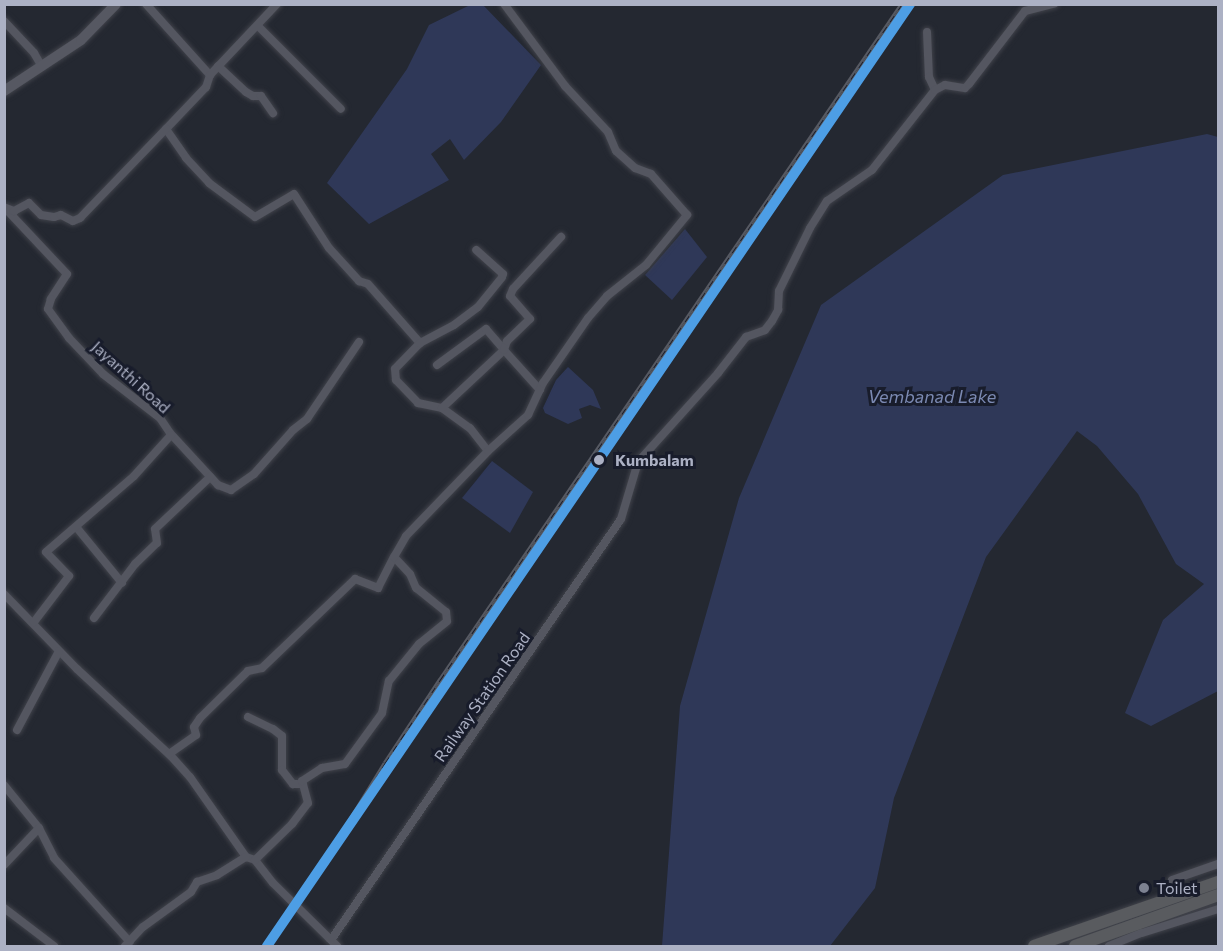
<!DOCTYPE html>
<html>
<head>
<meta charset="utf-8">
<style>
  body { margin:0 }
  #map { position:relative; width:1223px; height:951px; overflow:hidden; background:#242831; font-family:Commissioner,sans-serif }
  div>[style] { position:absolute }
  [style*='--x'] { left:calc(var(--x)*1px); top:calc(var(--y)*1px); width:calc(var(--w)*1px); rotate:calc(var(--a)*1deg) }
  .water>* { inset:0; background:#2f3858 }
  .roads { filter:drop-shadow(0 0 2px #40424a) drop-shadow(0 0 2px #40424a) }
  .minor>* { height:8px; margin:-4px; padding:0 4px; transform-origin:4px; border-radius:4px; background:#545660 }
  .major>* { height:10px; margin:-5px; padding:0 5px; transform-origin:5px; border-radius:5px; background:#565862 }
  .highway>* { height:12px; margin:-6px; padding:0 6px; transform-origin:6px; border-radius:6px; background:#595b5f }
  .rail>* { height:4.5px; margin-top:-2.25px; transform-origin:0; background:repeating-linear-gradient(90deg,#181c2b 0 7px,#575a63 0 14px); box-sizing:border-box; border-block:2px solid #575a63 }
  .rail-1>* { height:10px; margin:-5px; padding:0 5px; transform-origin:5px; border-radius:5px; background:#4d9ee5 }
  .dots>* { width:16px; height:16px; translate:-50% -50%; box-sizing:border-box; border:3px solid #181c2b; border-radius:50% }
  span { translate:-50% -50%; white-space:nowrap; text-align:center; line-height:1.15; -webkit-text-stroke:6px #181c2b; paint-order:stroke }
  .street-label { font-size:16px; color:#acb1c4 }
  .stop-label { font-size:16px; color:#acb1c4; font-weight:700 }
  .left { translate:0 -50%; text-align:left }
  .poi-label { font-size:16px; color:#acb1c4 }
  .water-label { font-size:18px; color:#7b89b2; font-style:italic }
  .frame { position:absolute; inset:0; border:6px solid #acb1c4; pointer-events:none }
</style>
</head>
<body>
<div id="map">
  <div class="water">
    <i style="clip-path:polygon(470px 5px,483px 5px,541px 65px,501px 122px,464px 160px,450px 139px,431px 154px,449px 180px,369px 224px,327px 183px,407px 69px,429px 25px)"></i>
    <i style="clip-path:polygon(1207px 134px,1218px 137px,1218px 691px,1151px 726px,1125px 713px,1163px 620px,1204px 584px,1176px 564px,1138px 494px,1097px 446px,1077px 431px,986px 557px,894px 798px,875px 888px,830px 946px,662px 946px,680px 706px,739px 498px,821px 305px,1003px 175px)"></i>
    <i style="clip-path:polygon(685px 229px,707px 257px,672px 300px,645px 275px)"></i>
    <i style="clip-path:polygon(568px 367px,593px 390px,601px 409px,590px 405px,579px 409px,582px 418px,568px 424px,545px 413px,543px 408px,556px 380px)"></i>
    <i style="clip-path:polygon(492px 461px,533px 492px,510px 533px,462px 498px)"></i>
  </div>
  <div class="roads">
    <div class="minor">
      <i style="--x:146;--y:4;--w:96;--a:48"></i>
      <i style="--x:210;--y:75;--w:13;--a:108"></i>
      <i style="--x:206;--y:87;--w:58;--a:133.6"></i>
      <i style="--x:166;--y:129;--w:35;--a:55"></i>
      <i style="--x:186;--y:158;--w:34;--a:47"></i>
      <i style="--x:209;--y:183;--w:57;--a:36.5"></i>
      <i style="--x:255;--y:217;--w:45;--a:-30.5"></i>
      <i style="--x:294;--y:194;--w:64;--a:57.1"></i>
      <i style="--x:329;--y:248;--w:45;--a:47.7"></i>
      <i style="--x:359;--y:281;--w:9;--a:18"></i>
      <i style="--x:368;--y:284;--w:79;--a:48.6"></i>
      <i style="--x:420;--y:343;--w:36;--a:134"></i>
      <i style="--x:395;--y:369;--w:11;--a:85"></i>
      <i style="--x:396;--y:380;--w:32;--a:46"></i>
      <i style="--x:418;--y:403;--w:25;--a:12"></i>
      <i style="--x:442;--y:408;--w:34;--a:36"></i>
      <i style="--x:470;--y:428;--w:29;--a:52"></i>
      <i style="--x:4;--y:21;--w:44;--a:46.8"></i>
      <i style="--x:34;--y:53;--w:16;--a:60"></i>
      <i style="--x:258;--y:26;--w:117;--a:45"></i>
      <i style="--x:927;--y:32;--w:45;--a:87.5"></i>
      <i style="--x:929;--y:77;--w:14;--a:65"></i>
      <i style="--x:218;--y:66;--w:38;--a:43"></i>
      <i style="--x:246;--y:92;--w:8;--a:30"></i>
      <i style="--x:253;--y:96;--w:8;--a:0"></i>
      <i style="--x:261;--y:96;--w:21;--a:55"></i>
      <i style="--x:210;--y:75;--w:98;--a:-46.7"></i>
      <i style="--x:4;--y:207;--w:92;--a:46.8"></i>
      <i style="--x:67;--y:274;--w:30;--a:123"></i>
      <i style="--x:51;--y:299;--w:10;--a:107"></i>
      <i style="--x:48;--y:309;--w:36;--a:54"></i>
      <i style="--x:69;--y:338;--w:50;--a:46.6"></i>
      <i style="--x:103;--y:374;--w:72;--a:37.7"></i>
      <i style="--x:160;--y:418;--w:18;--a:56"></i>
      <i style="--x:170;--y:433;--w:71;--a:47.3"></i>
      <i style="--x:218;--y:485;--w:14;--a:21"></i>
      <i style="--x:231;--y:490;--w:28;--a:-35"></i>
      <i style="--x:254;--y:474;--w:59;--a:-48.4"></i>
      <i style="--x:293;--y:430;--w:18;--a:-38"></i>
      <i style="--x:307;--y:419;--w:93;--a:-56"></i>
      <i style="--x:6;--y:208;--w:9;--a:21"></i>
      <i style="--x:14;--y:211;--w:17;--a:-28"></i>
      <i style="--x:29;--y:203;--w:17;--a:45"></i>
      <i style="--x:41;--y:215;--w:13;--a:9"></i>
      <i style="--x:54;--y:217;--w:7;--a:-16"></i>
      <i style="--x:61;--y:215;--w:13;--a:27"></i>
      <i style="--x:73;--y:221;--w:8;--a:-23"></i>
      <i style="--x:80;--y:218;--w:124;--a:-46"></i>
      <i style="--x:420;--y:343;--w:38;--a:-28"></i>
      <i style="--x:454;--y:325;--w:30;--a:-37"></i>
      <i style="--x:478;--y:307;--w:38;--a:-51"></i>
      <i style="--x:502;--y:277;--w:3;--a:-72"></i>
      <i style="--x:503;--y:274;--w:36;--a:-138"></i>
      <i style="--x:437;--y:365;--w:61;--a:-36.3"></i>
      <i style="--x:486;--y:329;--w:28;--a:49"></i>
      <i style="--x:504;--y:350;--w:85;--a:136.9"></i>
      <i style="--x:540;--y:390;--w:54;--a:-132"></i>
      <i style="--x:504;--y:350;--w:9;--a:-72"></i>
      <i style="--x:507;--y:341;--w:32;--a:-44"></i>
      <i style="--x:530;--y:319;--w:30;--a:-131"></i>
      <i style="--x:510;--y:296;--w:8;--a:-67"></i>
      <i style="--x:513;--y:289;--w:71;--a:-47.3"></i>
      <i style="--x:77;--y:528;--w:71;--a:50.7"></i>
      <i style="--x:4;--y:594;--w:105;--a:45.8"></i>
      <i style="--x:77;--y:669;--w:128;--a:42.8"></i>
      <i style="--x:171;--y:756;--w:28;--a:48"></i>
      <i style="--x:190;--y:777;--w:98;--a:55"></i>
      <i style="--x:246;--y:857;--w:9;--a:18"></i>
      <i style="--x:255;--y:860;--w:29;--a:52"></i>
      <i style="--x:273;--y:883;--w:90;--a:44.5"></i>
      <i style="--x:94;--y:618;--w:68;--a:-52.8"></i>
      <i style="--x:135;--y:564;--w:30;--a:-44"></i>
      <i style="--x:157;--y:543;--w:14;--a:-98"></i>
      <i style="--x:155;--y:529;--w:76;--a:-43.4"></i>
      <i style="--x:34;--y:622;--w:58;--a:-52.7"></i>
      <i style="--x:69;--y:576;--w:33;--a:-134"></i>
      <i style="--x:46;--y:552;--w:116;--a:-40.8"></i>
      <i style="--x:134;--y:476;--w:55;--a:-47.9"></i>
      <i style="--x:248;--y:717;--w:28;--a:26"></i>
      <i style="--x:273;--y:729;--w:11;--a:38"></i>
      <i style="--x:282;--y:736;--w:34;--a:90"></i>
      <i style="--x:282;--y:770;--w:18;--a:52"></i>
      <i style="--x:293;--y:784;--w:10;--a:0"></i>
      <i style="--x:17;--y:730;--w:89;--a:-62"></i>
      <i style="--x:169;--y:754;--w:33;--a:-35"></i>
      <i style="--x:196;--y:735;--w:8;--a:-104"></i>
      <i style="--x:194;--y:727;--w:11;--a:-56"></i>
      <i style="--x:200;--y:718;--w:67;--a:-44.4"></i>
      <i style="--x:248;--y:671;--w:14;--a:-12"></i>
      <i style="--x:262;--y:668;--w:129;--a:-43.7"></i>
      <i style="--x:355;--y:579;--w:25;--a:21"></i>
      <i style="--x:378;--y:588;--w:35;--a:-63"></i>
      <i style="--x:4;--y:785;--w:55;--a:50.9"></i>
      <i style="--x:39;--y:828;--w:34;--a:63"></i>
      <i style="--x:54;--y:858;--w:113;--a:47.9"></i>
      <i style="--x:255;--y:860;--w:52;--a:-44.2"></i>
      <i style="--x:292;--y:824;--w:26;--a:-53"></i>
      <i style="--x:308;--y:803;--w:23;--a:-105"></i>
      <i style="--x:302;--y:781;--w:24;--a:-33"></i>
      <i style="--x:322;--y:768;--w:23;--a:-10"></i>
      <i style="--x:345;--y:764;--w:63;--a:-54"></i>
      <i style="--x:382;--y:713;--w:33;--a:-78"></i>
      <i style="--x:389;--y:681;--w:48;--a:-51"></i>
      <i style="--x:419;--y:644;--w:36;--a:-39"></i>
      <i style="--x:447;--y:621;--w:9;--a:-96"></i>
      <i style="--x:446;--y:612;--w:38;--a:-141"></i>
      <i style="--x:416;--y:588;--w:15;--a:-113"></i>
      <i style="--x:410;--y:574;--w:23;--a:-133"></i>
      <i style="--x:394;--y:557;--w:24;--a:-60"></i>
      <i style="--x:406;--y:536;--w:118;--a:-46"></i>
      <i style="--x:488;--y:451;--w:54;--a:-42"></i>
      <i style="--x:528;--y:415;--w:35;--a:-65"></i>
      <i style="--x:543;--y:383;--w:79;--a:-55.3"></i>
      <i style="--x:588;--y:318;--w:29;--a:-49"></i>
      <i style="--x:607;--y:296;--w:50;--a:-38.5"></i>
      <i style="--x:646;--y:265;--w:65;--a:-50.6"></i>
      <i style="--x:687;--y:215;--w:55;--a:-131.3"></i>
      <i style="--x:651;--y:174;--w:17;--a:-159"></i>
      <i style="--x:635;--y:168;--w:25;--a:-138"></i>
      <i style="--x:616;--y:151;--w:21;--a:-113"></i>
      <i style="--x:608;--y:132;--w:63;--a:-133.1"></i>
      <i style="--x:565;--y:86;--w:102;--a:-126.6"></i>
      <i style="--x:4;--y:865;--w:51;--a:-46.6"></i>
      <i style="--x:1172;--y:880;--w:49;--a:-19.2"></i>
      <i style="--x:4;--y:908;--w:63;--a:37.2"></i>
      <i style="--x:331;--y:940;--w:511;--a:-55.44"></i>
      <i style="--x:621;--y:519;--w:59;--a:-73.4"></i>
      <i style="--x:638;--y:462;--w:120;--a:-48"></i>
      <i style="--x:718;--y:373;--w:46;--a:-52.1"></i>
      <i style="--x:746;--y:337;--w:20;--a:-20"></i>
      <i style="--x:765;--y:330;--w:11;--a:-52"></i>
      <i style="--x:772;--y:321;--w:13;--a:-61"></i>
      <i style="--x:778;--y:310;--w:19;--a:-87"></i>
      <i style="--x:779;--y:291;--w:70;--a:-63.8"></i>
      <i style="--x:810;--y:228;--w:32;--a:-58"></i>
      <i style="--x:827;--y:201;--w:55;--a:-34.6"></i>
      <i style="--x:872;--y:170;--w:102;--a:-51.8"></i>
      <i style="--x:935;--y:90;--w:11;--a:-27"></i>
      <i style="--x:945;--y:85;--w:20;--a:9"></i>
      <i style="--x:965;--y:88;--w:6;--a:-45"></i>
      <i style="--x:969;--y:84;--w:92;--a:-52.5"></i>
      <i style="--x:1025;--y:11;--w:30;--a:-14"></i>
      <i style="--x:125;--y:946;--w:26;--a:-47"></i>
      <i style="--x:143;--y:927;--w:59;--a:-36.1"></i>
      <i style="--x:191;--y:892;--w:12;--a:-59"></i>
      <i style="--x:197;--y:882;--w:21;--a:-19"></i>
      <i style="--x:217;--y:875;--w:34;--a:-32"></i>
      <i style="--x:1109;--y:946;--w:35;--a:-22"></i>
      <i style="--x:1142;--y:933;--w:80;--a:-17.5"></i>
    </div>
    <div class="major">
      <i style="--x:4;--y:91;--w:92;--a:-33.5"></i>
      <i style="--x:81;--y:40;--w:50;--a:-45.8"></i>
    </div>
    <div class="highway">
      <i style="--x:1034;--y:946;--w:195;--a:-19.2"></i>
      <i style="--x:1075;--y:946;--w:152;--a:-19.6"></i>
    </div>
  </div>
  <div class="rail">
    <i style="--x:338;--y:840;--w:90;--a:-58.6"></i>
    <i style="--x:385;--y:763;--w:100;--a:-56.5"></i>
    <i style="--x:440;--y:680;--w:819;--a:-55.65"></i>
  </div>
  <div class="rail-1">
    <i style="--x:267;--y:946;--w:1141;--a:-55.68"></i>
  </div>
  <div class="dots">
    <i style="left:599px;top:460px;background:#acb1c4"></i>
    <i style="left:1144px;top:888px;background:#7c8191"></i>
  </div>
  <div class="street-label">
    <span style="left:131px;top:377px;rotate:42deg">Jayanthi Road</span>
    <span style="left:482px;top:697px;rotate:-55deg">Railway Station Road</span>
  </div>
  <div class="stop-label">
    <span class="left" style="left:615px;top:460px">Kumbalam</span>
  </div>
  <div class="poi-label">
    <span class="left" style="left:1156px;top:888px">Toilet</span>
  </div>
  <div class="water-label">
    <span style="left:932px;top:396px">Vembanad Lake</span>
  </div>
  <div class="frame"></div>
</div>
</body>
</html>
